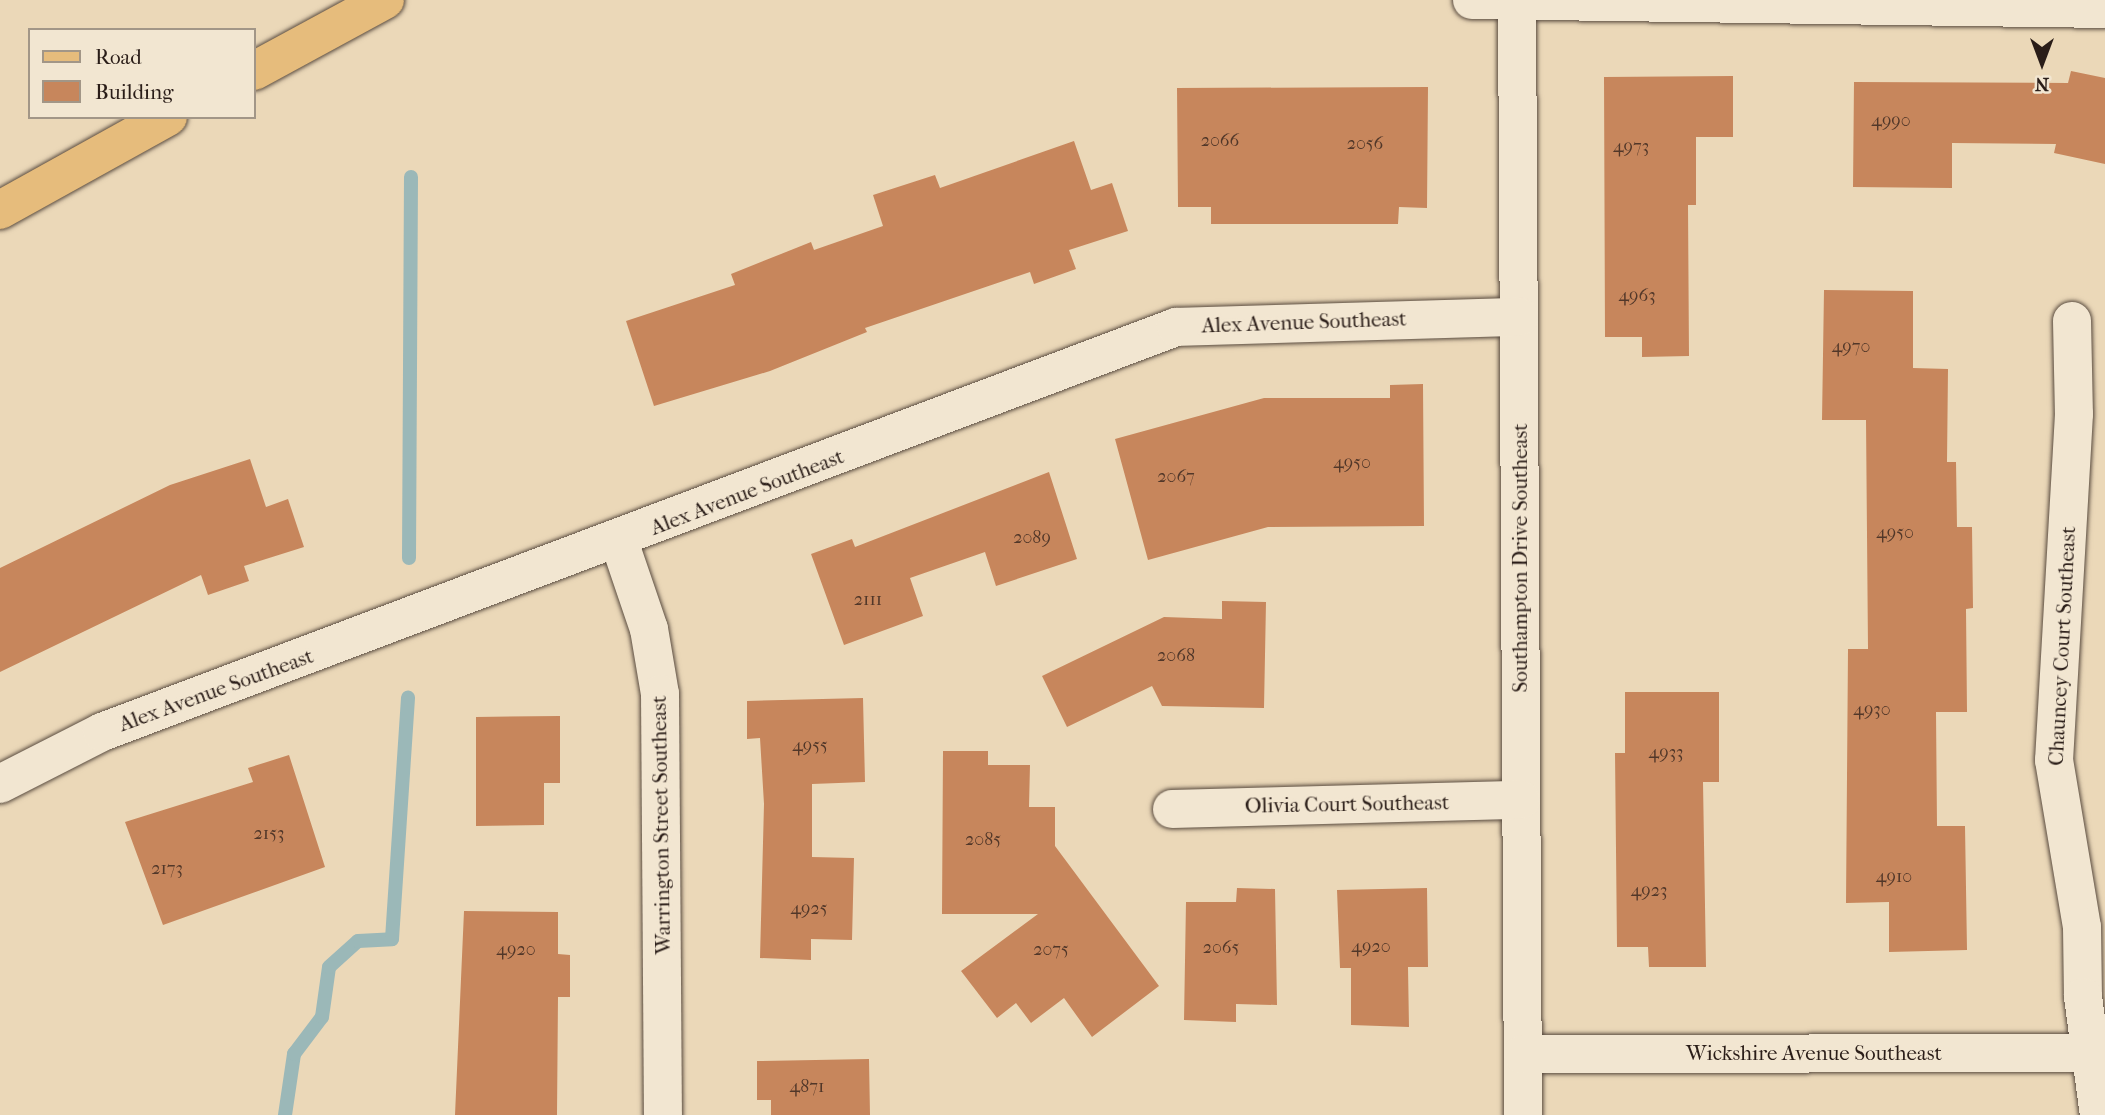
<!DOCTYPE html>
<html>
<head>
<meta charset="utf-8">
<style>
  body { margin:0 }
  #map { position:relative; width:2105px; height:1115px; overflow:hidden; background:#ebd8b8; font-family:"IM FELL French Canon",serif }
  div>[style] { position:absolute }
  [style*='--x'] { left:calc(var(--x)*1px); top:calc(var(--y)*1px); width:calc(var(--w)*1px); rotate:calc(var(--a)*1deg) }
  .stream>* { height:14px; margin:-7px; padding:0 7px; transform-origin:7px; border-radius:7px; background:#9bb8b8 }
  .building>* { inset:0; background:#c7865c }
  .roads { filter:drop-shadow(0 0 2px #5a4c40) drop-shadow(0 0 2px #5a4c40) }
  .minor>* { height:38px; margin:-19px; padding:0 19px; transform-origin:19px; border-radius:19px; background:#f2e6d1 }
  .major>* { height:38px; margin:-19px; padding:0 19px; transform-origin:19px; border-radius:19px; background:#e6bc7c }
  span { translate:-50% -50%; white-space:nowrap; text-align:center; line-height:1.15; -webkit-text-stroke:5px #f2e6d1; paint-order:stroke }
  .number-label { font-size:18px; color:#513729 }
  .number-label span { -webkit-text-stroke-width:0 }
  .street-label { font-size:21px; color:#2a1d18 }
  .legend { position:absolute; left:28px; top:28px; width:228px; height:91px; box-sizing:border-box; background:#f2e6d1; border:2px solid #a29687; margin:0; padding:9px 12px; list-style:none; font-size:21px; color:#2a1d18 }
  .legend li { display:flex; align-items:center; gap:14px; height:35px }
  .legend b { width:35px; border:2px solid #a29687 }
  .north { position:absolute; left:2007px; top:28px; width:70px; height:70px; -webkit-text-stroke:5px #f2e6d1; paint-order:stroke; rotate:180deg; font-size:19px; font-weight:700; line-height:28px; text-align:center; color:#2a1d18 }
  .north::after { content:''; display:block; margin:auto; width:24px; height:32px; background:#2a1d18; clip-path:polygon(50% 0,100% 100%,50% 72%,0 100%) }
</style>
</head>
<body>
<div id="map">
  <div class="stream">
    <i style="--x:409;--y:558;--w:381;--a:-89.7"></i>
    <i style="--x:285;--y:1115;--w:62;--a:-81.6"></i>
    <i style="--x:294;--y:1054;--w:46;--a:-52.9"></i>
    <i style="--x:322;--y:1017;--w:50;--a:-82"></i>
    <i style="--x:329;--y:967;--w:39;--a:-42"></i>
    <i style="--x:358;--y:941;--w:34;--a:-3"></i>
    <i style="--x:392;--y:939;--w:242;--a:-86.2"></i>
  </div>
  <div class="building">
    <i style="clip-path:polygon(2071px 71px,2105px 78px,2105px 164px,2054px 153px,2056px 144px,1952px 143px,1952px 188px,1853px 187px,1854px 82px,2068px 83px)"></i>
    <i style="clip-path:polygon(1733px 76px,1733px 137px,1696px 137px,1696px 205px,1688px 205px,1689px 356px,1642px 357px,1642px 337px,1605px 337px,1604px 77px)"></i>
    <i style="clip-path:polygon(1428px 87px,1427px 208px,1399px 207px,1398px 224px,1211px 224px,1211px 207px,1178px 207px,1177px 88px)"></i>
    <i style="clip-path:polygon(1074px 141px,1091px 190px,1112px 183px,1128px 231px,1069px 250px,1076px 269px,1034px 284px,1030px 272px,865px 328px,867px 332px,770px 371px,654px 406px,626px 321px,735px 285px,731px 274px,811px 242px,814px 250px,883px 226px,873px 195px,935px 175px,940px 188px)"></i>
    <i style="clip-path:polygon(1824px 290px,1913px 291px,1913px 368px,1948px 369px,1947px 462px,1956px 462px,1957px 527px,1972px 527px,1973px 608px,1966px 609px,1967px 712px,1936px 712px,1937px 826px,1965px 826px,1967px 950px,1889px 952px,1889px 902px,1846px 903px,1848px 649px,1868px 649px,1866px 420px,1822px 420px)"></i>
    <i style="clip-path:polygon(1423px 384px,1424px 526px,1268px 527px,1148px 560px,1115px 439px,1264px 398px,1390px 398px,1390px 385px)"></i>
    <i style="clip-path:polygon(250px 459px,266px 507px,288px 499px,304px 547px,244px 566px,249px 581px,208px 595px,201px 575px,0 672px,0 568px,170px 485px)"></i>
    <i style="clip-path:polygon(1049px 472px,1077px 559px,996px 586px,985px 552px,910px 578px,923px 616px,844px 645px,811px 554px,852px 539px,855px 547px)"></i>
    <i style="clip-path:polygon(1222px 601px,1266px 602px,1264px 708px,1162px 706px,1152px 686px,1067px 727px,1042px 676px,1164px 617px,1222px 619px)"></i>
    <i style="clip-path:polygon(1625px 692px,1719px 692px,1719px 782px,1703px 782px,1706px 967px,1649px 967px,1648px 947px,1617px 947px,1615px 753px,1625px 753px)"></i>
    <i style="clip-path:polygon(863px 698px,865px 782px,812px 784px,812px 857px,854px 858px,852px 940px,811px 939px,811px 960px,760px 958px,764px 804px,760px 738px,747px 739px,747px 701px)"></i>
    <i style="clip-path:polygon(560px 716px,560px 783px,544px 783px,544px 825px,476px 826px,476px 717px)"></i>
    <i style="clip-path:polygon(943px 751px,988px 751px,988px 765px,1030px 765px,1029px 807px,1055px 807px,1055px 846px,1159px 986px,1092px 1037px,1064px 998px,1031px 1023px,1016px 1003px,997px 1018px,961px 971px,1038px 914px,942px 914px)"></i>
    <i style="clip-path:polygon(289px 755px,325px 867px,163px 925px,125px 822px,253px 782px,248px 768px)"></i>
    <i style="clip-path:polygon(1237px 888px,1275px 889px,1277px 1005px,1236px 1004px,1236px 1022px,1184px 1020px,1186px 902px,1236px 902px)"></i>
    <i style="clip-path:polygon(1427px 888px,1428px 967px,1408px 967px,1409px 1027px,1351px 1025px,1351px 968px,1340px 968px,1337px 890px)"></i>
    <i style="clip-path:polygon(464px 911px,558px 912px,558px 954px,570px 955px,570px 997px,558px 997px,557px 1115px,455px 1115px)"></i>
    <i style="clip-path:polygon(869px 1059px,870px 1115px,771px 1115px,771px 1100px,757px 1100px,757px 1061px)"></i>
  </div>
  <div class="roads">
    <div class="minor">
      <i style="--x:1472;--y:0;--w:633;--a:0.81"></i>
      <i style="--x:1517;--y:1;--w:1114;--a:89.69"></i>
      <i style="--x:2072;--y:321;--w:93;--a:88.8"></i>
      <i style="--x:2074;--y:414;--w:347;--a:93.3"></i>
      <i style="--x:2054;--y:760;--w:169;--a:80.5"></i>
      <i style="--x:2082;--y:927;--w:70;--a:89.2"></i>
      <i style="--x:2083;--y:997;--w:119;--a:82.3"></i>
      <i style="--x:619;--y:541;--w:93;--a:71.2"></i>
      <i style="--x:649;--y:629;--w:66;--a:80.4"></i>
      <i style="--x:660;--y:694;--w:421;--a:89.6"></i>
      <i style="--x:0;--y:784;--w:114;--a:-27"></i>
      <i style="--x:102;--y:732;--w:1148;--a:-20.66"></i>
      <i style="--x:1176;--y:327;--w:343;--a:-1.7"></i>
      <i style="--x:1172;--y:809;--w:349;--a:-1.5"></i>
      <i style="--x:1523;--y:1054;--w:582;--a:-0.1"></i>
    </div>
    <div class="major">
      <i style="--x:254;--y:71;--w:149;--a:-28.5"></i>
      <i style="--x:0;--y:210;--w:192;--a:-29"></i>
    </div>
  </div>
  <div class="number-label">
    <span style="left:1891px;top:121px">4990</span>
    <span style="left:1220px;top:141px">2066</span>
    <span style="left:1365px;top:144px">2056</span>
    <span style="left:1631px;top:147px">4973</span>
    <span style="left:1637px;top:296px">4963</span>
    <span style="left:1851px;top:347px">4970</span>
    <span style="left:1352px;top:463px">4950</span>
    <span style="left:1176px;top:477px">2067</span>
    <span style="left:1895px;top:533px">4950</span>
    <span style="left:1032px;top:538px">2089</span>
    <span style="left:868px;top:600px">2111</span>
    <span style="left:1176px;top:656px">2068</span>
    <span style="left:1872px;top:710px">4930</span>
    <span style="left:810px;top:746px">4955</span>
    <span style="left:1666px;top:753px">4933</span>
    <span style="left:269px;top:834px">2153</span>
    <span style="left:983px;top:840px">2085</span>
    <span style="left:167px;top:869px">2173</span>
    <span style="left:1894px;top:877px">4910</span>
    <span style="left:1649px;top:891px">4923</span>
    <span style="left:809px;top:909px">4925</span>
    <span style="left:1371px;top:947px">4920</span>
    <span style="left:1221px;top:948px">2065</span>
    <span style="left:516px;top:950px">4920</span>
    <span style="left:1051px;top:950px">2075</span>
    <span style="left:807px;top:1087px">4871</span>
  </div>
  <div class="street-label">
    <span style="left:1304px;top:322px;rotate:-2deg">Alex Avenue Southeast</span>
    <span style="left:747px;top:492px;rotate:-21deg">Alex Avenue Southeast</span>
    <span style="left:1520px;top:558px;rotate:-90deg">Southampton Drive Southeast</span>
    <span style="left:2062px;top:646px;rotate:-87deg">Chauncey Court Southeast</span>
    <span style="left:216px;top:690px;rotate:-20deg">Alex Avenue Southeast</span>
    <span style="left:1347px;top:804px;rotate:-1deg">Olivia Court Southeast</span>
    <span style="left:661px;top:825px;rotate:-91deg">Warrington Street Southeast</span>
    <span style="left:1814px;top:1053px">Wickshire Avenue Southeast</span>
  </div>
  <ul class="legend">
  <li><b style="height:9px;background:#e6bc7c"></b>Road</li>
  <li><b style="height:19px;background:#c7865c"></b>Building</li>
  </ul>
  <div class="north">N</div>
</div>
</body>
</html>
